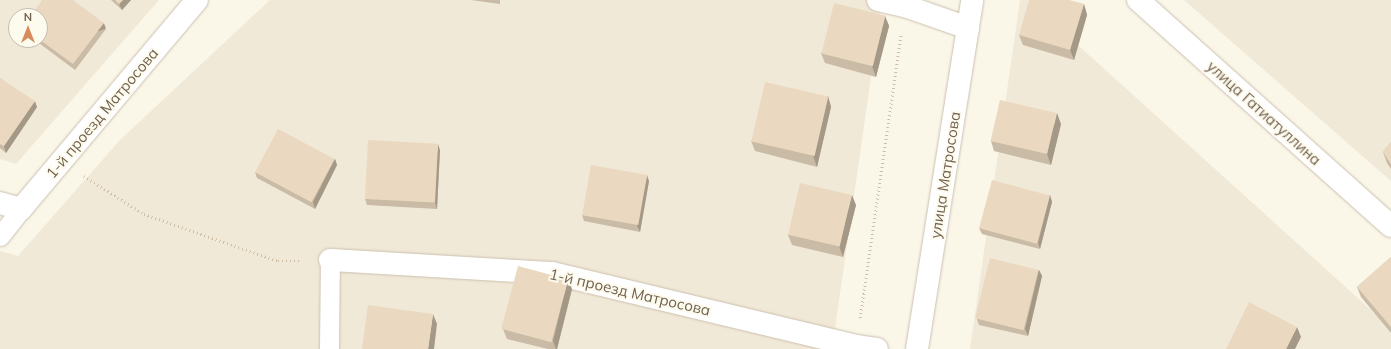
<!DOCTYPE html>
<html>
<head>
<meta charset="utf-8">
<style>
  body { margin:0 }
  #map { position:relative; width:1391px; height:349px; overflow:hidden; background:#faf6e8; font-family:Mulish,sans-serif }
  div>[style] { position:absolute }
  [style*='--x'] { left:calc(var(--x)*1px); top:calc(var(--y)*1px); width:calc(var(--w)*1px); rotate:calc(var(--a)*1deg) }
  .residential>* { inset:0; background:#f1e9d7 }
  .path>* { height:2.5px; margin-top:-1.25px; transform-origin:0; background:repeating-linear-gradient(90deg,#d1bea6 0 1px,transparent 0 4px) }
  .roads { filter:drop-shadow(0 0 1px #cbc0af) drop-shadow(0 0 1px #cbc0af) }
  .lane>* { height:19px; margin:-9.5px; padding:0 9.5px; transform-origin:9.5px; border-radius:9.5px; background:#fff }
  .street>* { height:22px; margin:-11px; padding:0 11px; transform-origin:11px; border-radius:11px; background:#fff }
  .secondary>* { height:22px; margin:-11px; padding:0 11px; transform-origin:11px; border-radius:11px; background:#fff }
  .wall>* { inset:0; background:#c9bba5 }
  .shaded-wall>* { inset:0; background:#a49886; transform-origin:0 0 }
  .building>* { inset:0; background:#ead9c0; transform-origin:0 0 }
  span { translate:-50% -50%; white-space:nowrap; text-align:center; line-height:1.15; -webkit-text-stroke:4px #fdfaee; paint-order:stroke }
  .street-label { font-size:15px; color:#71614f }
  .north { position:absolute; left:8px; top:8px; width:40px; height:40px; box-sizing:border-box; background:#fdfaee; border:1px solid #c5bdae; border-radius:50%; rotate:0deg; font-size:11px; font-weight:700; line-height:16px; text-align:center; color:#71614f }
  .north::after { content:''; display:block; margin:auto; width:14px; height:18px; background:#d68c5b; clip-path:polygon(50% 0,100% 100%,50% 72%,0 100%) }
</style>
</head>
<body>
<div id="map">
  <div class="residential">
    <i style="clip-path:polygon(evenodd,0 0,159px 0,16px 164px,0 159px,0 0,16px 16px,40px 16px,40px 40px,16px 40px,16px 16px)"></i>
    <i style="clip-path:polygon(270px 0,882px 0,832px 349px,0 349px,0 251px,18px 256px,120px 140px)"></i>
    <i style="clip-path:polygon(1020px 0,1028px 0,1391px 328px,1391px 349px,970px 349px)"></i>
    <i style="clip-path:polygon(1184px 0,1391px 0,1391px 181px)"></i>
  </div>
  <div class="path">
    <i style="--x:84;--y:176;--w:71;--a:32.3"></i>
    <i style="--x:144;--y:214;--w:142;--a:19.3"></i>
    <i style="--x:278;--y:261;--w:24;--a:0"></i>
    <i style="--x:860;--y:318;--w:287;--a:-81.8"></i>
  </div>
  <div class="roads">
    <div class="lane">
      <i style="--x:0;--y:236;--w:34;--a:-52"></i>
      <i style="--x:329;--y:349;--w:89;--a:-89.4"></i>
    </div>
    <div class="street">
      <i style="--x:878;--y:0;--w:28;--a:13"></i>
      <i style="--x:905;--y:6;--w:67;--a:19.2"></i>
      <i style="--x:0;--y:203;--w:22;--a:16"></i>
      <i style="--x:21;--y:209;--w:273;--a:-49.9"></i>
      <i style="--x:330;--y:260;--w:222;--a:3.4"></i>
      <i style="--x:552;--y:273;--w:313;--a:13.5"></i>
      <i style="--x:856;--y:346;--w:21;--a:8"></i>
    </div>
    <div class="secondary">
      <i style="--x:1138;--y:0;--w:339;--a:41.8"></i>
      <i style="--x:917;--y:349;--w:353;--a:-81"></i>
    </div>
  </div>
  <div class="wall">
    <i style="clip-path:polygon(111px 0,131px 0,122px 10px)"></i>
    <i style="clip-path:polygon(471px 0,500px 0,500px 4px)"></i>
    <i style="clip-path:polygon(1084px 4px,1087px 15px,1074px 60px,1023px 45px,1019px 35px)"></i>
    <i style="clip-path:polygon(40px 16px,106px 29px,75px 70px,35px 40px,40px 40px)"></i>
    <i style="clip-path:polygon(885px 16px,889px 26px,876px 77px,825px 63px,821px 53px)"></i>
    <i style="clip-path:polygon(0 78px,37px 107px,6px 153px,0 148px)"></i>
    <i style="clip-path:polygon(828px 96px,831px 107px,817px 167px,755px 151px,751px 141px)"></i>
    <i style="clip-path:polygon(1061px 124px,1051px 165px,994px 151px,991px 141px)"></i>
    <i style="clip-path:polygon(1391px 142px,1391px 169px,1387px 163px,1383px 152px)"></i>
    <i style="clip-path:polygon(440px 150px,437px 209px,367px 205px,365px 199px)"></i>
    <i style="clip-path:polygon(335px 159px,337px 165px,315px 209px,257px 178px,255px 172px)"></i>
    <i style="clip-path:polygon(649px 181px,640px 232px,584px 221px,582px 215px)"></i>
    <i style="clip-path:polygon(1050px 195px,1052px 202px,1040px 249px,982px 234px,979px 228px)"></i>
    <i style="clip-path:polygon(856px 205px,843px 257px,792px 245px,788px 235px)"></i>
    <i style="clip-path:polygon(1391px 257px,1391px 333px,1361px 297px,1357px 287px)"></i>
    <i style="clip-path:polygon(1039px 270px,1042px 276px,1028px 336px,979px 325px,977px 319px)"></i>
    <i style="clip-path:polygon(572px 289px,557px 349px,548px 349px,507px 339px,503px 329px)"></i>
  </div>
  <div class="shaded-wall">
    <i style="clip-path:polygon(123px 0,131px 0,122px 10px,119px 4px)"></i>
    <i style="clip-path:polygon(1084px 4px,1087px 15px,1074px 60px,1070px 50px)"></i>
    <i style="clip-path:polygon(885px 16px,889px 26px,876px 77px,872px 66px)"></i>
    <i style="left:104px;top:23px;width:6px;height:51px;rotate:72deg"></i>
    <i style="clip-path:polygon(828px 96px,831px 107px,817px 167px,813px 156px)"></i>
    <i style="clip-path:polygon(35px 101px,37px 107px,6px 153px,4px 146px)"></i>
    <i style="clip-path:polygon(1057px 113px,1061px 124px,1051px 165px,1047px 154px)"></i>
    <i style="clip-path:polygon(438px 144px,440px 150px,437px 209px,435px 203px)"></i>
    <i style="clip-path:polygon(335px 159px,337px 165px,315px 209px,313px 202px)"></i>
    <i style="clip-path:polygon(647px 175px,649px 181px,640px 232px,637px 226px)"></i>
    <i style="clip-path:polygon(852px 195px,856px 205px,843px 257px,839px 246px)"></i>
    <i style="clip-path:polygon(1050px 195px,1052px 202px,1040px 249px,1038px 243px)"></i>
    <i style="clip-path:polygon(1039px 270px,1042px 276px,1028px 336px,1025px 329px)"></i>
    <i style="clip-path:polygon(568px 279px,572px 289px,557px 349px,556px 349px,553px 341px)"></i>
    <i style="clip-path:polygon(433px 314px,437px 324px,434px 349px,428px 349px)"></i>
    <i style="clip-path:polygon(1297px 327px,1301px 337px,1295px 349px,1286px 349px)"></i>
  </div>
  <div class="building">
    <i style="clip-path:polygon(42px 0,73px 0,104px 23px,73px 64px,40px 40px,40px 16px,31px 16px)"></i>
    <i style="clip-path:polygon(115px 0,123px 0,119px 4px)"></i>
    <i style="clip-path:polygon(1029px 0,1069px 0,1084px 4px,1070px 50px,1019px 35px)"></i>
    <i style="left:834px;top:3px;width:53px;height:52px;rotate:14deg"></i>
    <i style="clip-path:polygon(0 78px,35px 101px,4px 146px,0 144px)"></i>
    <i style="left:765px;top:82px;width:65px;height:61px;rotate:13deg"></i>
    <i style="left:1000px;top:100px;width:58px;height:42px;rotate:13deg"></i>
    <i style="left:278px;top:129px;width:64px;height:49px;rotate:28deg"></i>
    <i style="left:368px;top:140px;width:70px;height:59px;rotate:3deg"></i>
    <i style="clip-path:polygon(1391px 142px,1391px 164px,1383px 152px)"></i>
    <i style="left:591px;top:165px;width:57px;height:51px;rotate:10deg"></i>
    <i style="left:992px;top:180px;width:60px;height:50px;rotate:15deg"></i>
    <i style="left:800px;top:183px;width:53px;height:53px;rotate:13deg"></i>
    <i style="clip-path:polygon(1391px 257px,1391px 327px,1357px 287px)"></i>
    <i style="left:990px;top:258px;width:50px;height:62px;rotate:14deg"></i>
    <i style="left:518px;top:266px;width:52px;height:65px;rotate:15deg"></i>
    <i style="clip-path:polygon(1249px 302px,1297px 327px,1286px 349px,1226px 349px)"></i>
    <i style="clip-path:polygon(368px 305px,433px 314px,428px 349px,362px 349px)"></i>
  </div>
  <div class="street-label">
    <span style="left:102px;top:113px;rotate:-50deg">1-й проезд Матросова</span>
    <span style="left:1264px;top:113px;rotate:42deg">улица Гатиатуллина</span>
    <span style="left:945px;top:175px;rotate:-81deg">улица Матросова</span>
    <span style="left:630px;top:292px;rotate:13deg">1-й проезд Матросова</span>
  </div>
  <div class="north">N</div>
</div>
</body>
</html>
